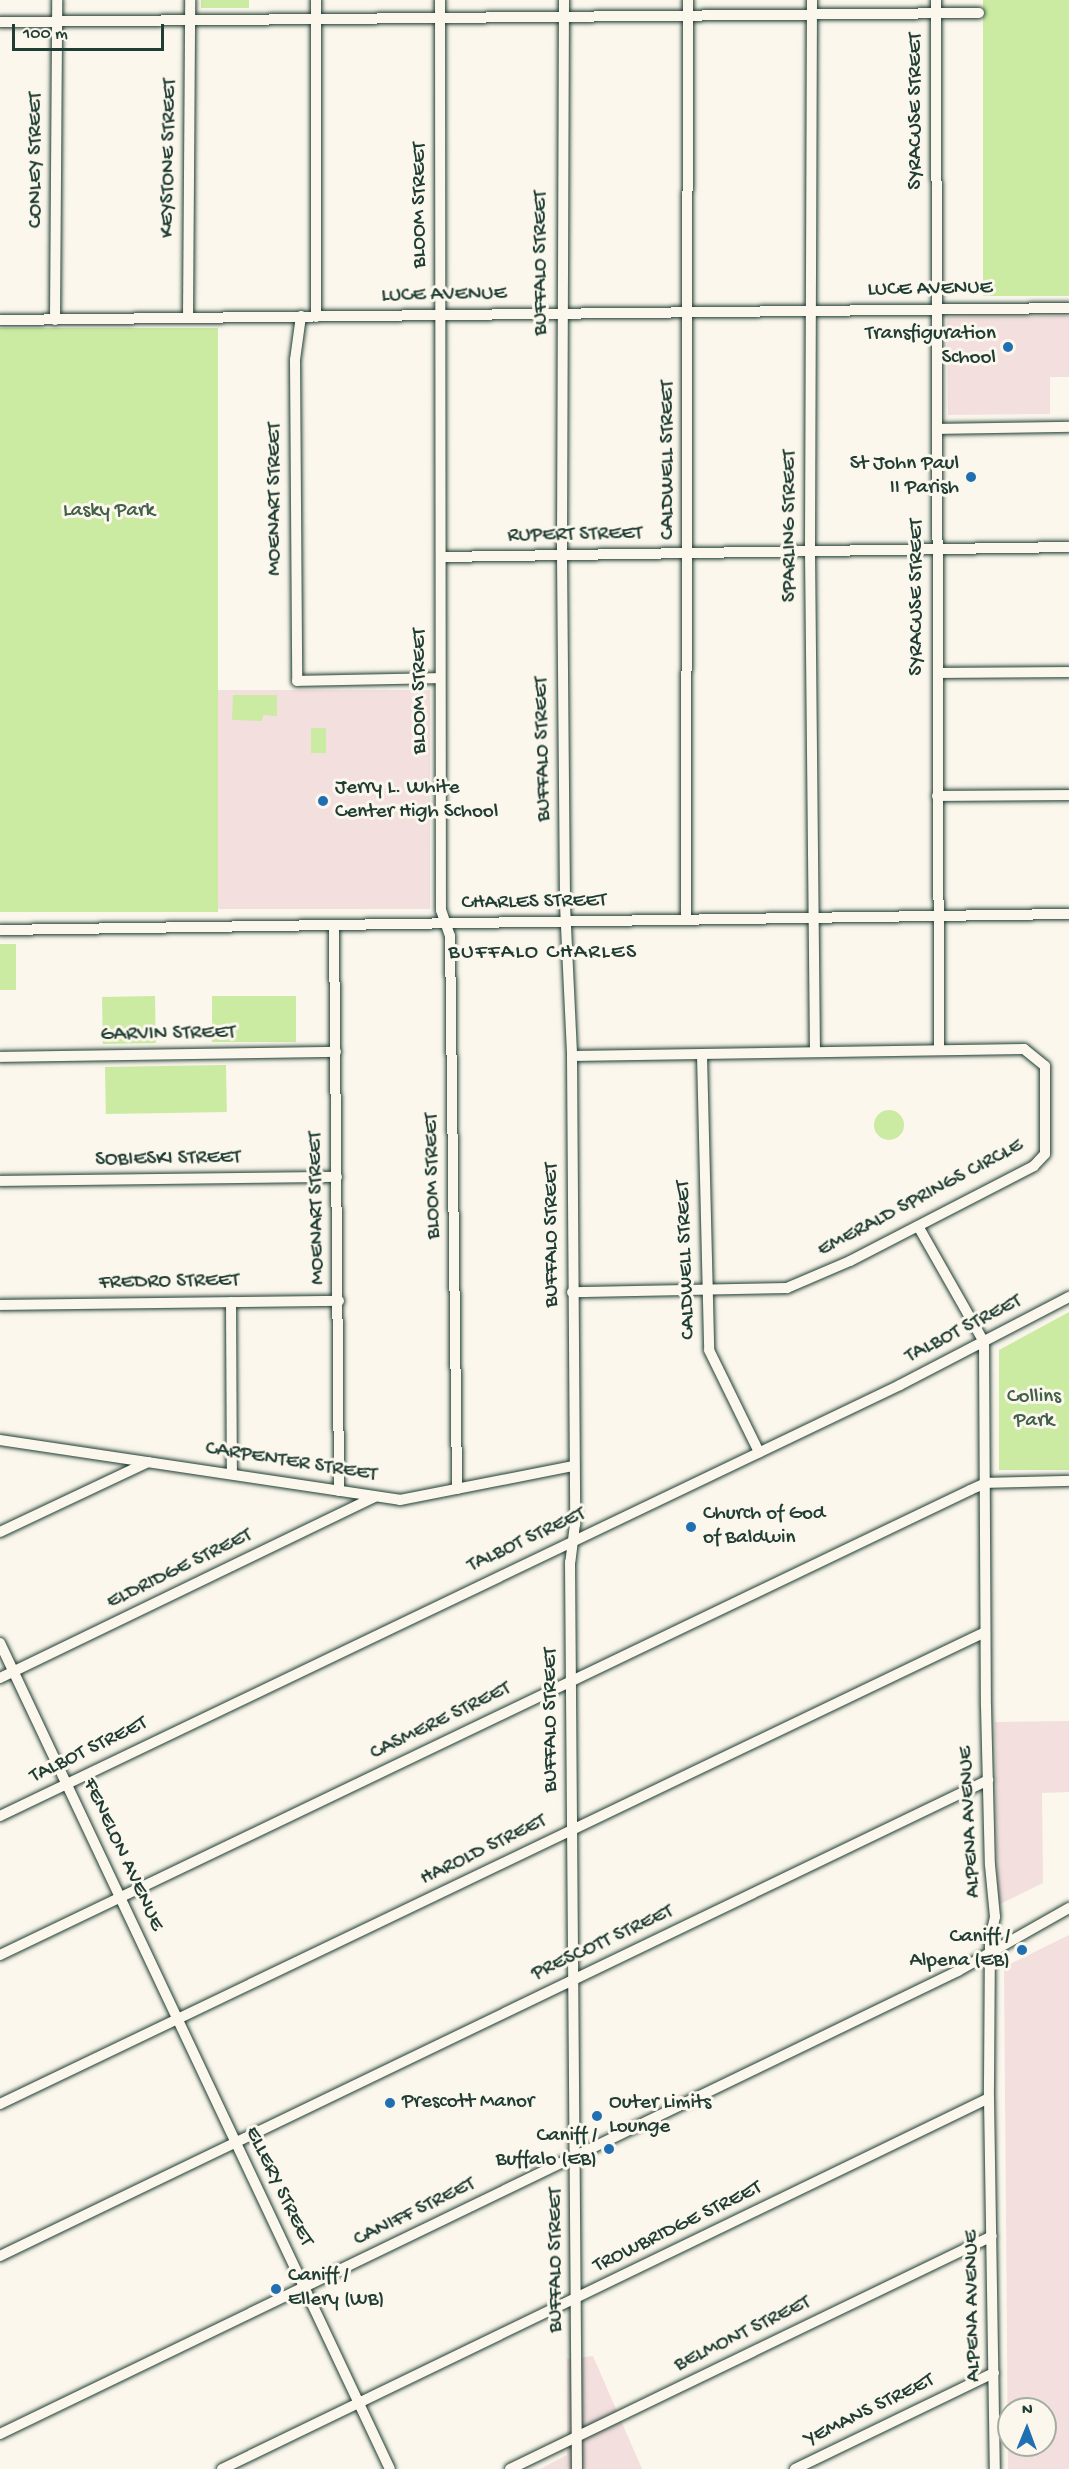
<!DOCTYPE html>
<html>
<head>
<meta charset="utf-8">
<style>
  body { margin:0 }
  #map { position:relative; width:1069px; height:2469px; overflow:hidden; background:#fbf7ec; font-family:"Gochi Hand",sans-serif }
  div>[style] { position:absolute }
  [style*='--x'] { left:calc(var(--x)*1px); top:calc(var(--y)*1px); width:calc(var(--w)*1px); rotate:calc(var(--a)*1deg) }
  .built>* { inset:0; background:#f3dfdd; transform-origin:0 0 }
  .green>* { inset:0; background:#cbeaa2; transform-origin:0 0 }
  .round { border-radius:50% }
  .roads { filter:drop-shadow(0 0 2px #1f3d34) drop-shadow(0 0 2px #1f3d34) }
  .minor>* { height:10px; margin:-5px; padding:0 5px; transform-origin:5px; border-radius:5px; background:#fbf7ec }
  .dots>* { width:16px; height:16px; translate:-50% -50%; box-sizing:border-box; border:3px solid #fbf7ec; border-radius:50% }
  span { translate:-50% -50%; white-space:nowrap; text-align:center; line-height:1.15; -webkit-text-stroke:6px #fbf7ec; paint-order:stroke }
  .street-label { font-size:21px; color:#1f3d34 }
  .poi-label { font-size:21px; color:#1f3d34 }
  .right { translate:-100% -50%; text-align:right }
  .left { translate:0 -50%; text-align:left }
  .park-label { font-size:21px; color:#41604a }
  .neighbourhood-label { font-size:22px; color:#1f3d34; letter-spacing:1.5px }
  .north { position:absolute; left:997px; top:2397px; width:60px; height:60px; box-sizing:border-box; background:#fbf7ec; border:2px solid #a3ada2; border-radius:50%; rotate:1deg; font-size:16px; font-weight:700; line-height:24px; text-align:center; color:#1f3d34 }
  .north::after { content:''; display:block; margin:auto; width:21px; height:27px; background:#1f6fb2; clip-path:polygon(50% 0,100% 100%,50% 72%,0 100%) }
  .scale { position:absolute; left:12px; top:24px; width:152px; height:27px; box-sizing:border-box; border:3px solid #1f3d34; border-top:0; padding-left:8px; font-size:18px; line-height:21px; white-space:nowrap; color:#1f3d34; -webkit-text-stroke:4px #fbf7ec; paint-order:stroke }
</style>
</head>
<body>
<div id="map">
  <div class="built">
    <i style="clip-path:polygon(1069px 316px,1069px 377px,1050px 377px,1050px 414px,948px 415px,947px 317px)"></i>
    <i style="left:430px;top:690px;width:219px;height:212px;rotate:90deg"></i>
    <i style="clip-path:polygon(1069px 1721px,1069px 1792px,1042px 1793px,1043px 1883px,998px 1905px,995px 1722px)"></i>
    <i style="clip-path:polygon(evenodd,1069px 1935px,1069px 2469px,1008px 2469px,1004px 1967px,1069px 1935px,1009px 2409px,1045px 2409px,1045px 2445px,1009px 2445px,1009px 2409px)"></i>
    <i style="clip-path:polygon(593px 2356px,642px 2469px,540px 2469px,567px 2455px,567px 2359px)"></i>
  </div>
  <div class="green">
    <i style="left:201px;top:0;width:48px;height:8px"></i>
    <i style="left:983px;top:0;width:86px;height:296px"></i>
    <i style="left:218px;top:328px;width:584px;height:218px;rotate:90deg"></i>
    <i style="clip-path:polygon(233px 695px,277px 695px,277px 716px,263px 715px,262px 721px,232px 720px)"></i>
    <i style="left:311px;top:728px;width:15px;height:25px"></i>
    <i style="left:0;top:944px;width:16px;height:46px"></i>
    <i style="left:155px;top:996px;width:47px;height:53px;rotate:89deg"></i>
    <i style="left:296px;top:996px;width:46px;height:84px;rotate:90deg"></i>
    <i style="left:226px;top:1065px;width:47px;height:121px;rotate:89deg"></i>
    <i class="round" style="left:874px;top:1110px;width:30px;height:30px"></i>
    <i style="clip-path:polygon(1069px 1312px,1069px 1470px,999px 1470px,999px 1350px)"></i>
  </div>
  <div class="roads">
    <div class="minor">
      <i style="--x:440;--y:0;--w:910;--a:89.94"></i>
      <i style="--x:441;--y:910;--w:28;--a:71"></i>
      <i style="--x:450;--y:936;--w:553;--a:89.27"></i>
      <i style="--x:564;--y:0;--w:556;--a:90.21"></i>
      <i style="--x:562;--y:556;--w:349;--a:89.5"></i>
      <i style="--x:565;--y:905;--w:151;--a:87.3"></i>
      <i style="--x:572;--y:1056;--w:468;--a:89.6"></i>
      <i style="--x:575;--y:1524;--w:38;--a:97"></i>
      <i style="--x:570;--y:1562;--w:907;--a:89.56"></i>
      <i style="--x:812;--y:0;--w:551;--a:90.21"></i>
      <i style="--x:810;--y:551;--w:500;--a:89.43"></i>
      <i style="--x:936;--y:0;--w:1050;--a:89.84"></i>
      <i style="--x:0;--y:22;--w:979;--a:-0.53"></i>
      <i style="--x:301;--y:316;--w:44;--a:97.8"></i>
      <i style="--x:295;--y:360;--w:321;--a:89.6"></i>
      <i style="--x:297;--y:681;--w:143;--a:-1.2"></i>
      <i style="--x:188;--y:317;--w:317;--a:-89.6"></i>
      <i style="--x:316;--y:317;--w:317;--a:-90"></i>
      <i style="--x:0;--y:320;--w:1069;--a:-0.64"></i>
      <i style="--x:55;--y:320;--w:320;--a:-89.6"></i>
      <i style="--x:937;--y:429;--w:132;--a:-0.9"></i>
      <i style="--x:441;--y:557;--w:628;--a:-0.91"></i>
      <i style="--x:938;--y:673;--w:131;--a:-0.4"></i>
      <i style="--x:937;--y:796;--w:132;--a:-0.4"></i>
      <i style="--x:686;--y:920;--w:920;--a:-89.88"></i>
      <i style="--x:334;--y:925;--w:566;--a:89.49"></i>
      <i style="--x:0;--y:930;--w:1069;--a:-0.86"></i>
      <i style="--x:702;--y:1055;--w:295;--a:88.6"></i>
      <i style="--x:709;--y:1350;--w:114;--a:63.9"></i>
      <i style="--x:572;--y:1056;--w:452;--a:-0.9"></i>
      <i style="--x:1024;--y:1049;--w:27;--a:39"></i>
      <i style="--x:1045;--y:1066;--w:88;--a:90"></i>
      <i style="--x:1045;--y:1154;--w:16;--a:133"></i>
      <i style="--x:1034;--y:1166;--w:207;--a:152.7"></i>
      <i style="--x:850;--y:1261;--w:69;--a:156.8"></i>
      <i style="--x:787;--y:1288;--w:215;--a:178.9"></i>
      <i style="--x:0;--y:1057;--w:336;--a:-0.9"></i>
      <i style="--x:0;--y:1181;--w:337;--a:-0.7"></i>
      <i style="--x:918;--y:1226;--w:133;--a:60.4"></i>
      <i style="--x:984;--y:1342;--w:364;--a:89.7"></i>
      <i style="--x:986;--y:1706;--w:159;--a:88.6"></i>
      <i style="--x:990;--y:1865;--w:52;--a:84.5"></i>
      <i style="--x:995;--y:1917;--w:23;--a:103"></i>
      <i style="--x:990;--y:1939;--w:159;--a:90.4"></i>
      <i style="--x:989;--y:2098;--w:371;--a:89.1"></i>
      <i style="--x:231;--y:1302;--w:171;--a:89.7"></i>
      <i style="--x:0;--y:1305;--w:339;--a:-0.7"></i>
      <i style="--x:0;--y:1440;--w:404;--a:8.5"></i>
      <i style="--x:400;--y:1500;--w:177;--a:-11.1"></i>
      <i style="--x:0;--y:1532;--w:164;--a:-25.3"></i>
      <i style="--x:0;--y:1643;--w:913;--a:64.73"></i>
      <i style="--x:0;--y:1678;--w:416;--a:-25.8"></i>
      <i style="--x:0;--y:1816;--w:998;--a:-25.59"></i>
      <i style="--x:900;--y:1385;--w:191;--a:-27.5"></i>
      <i style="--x:0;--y:1955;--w:1076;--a:-25.61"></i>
      <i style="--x:970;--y:1490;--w:17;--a:-24"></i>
      <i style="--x:986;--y:1483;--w:83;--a:-1.4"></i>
      <i style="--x:0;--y:2104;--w:1092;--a:-25.6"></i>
      <i style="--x:0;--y:2256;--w:1097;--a:-25.72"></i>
      <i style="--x:0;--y:2434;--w:1064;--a:-25.79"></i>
      <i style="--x:958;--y:1971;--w:128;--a:-29.6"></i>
      <i style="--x:222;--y:2469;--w:852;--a:-25.81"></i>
      <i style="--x:510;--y:2469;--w:535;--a:-25.8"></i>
      <i style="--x:795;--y:2469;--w:221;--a:-25.8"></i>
    </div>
  </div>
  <div class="dots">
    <i style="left:1008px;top:347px;background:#1f6fb2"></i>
    <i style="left:971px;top:477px;background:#1f6fb2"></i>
    <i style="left:323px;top:801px;background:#1f6fb2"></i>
    <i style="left:691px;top:1527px;background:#1f6fb2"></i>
    <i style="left:1022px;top:1950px;background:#1f6fb2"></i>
    <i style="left:390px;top:2103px;background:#1f6fb2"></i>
    <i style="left:597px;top:2116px;background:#1f6fb2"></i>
    <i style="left:609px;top:2149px;background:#1f6fb2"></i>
    <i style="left:276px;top:2289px;background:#1f6fb2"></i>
  </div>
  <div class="street-label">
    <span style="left:917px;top:111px;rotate:-90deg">SYRACUSE STREET</span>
    <span style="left:170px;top:158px;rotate:-89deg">KEYSTONE STREET</span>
    <span style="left:37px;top:160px;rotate:-90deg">CONLEY STREET</span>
    <span style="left:421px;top:205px;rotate:-90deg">BLOOM STREET</span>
    <span style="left:542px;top:263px;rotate:-90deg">BUFFALO STREET</span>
    <span style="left:930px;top:290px;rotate:-1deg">LUCE AVENUE</span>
    <span style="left:444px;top:296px;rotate:-1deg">LUCE AVENUE</span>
    <span style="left:669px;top:460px;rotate:-90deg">CALDWELL STREET</span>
    <span style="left:276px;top:499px;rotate:-90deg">MOENART STREET</span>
    <span style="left:791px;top:526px;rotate:-90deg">SPARLING STREET</span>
    <span style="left:575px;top:536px;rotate:-1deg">RUPERT STREET</span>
    <span style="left:918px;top:597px;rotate:-90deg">SYRACUSE STREET</span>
    <span style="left:421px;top:691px;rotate:-90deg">BLOOM STREET</span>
    <span style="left:544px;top:749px;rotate:-91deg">BUFFALO STREET</span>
    <span style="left:534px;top:903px;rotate:-1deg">CHARLES STREET</span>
    <span style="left:168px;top:1035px;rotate:-1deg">GARVIN STREET</span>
    <span style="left:168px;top:1160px;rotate:-1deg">SOBIESKI STREET</span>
    <span style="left:434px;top:1176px;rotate:-91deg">BLOOM STREET</span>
    <span style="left:921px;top:1199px;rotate:-28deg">EMERALD SPRINGS CIRCLE</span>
    <span style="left:318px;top:1208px;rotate:-91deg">MOENART STREET</span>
    <span style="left:553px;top:1235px;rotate:-90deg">BUFFALO STREET</span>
    <span style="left:687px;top:1260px;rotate:-92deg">CALDWELL STREET</span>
    <span style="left:169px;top:1283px;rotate:-1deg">FREDRO STREET</span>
    <span style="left:964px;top:1330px;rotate:-27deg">TALBOT STREET</span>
    <span style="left:291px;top:1463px;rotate:9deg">CARPENTER STREET</span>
    <span style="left:527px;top:1541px;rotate:-25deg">TALBOT STREET</span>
    <span style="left:180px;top:1570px;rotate:-26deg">ELDRIDGE STREET</span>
    <span style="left:552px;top:1720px;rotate:-90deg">BUFFALO STREET</span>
    <span style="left:441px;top:1722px;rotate:-26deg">CASMERE STREET</span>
    <span style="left:89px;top:1751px;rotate:-26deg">TALBOT STREET</span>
    <span style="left:971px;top:1822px;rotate:-93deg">ALPENA AVENUE</span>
    <span style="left:484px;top:1851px;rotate:-26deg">HAROLD STREET</span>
    <span style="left:122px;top:1855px;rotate:65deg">FENELON AVENUE</span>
    <span style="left:603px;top:1944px;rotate:-25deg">PRESCOTT STREET</span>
    <span style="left:278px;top:2187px;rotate:64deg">ELLERY STREET</span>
    <span style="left:415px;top:2213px;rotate:-26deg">CANIFF STREET</span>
    <span style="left:678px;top:2228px;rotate:-26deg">TROWBRIDGE STREET</span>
    <span style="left:557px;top:2260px;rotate:-90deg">BUFFALO STREET</span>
    <span style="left:974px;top:2306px;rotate:-91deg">ALPENA AVENUE</span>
    <span style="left:743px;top:2335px;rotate:-26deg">BELMONT STREET</span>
    <span style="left:870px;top:2411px;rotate:-26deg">YEMANS STREET</span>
  </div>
  <div class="poi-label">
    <span class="right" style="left:996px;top:347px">Transfiguration<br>School</span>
    <span class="right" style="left:959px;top:477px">St John Paul<br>II Parish</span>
    <span class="left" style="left:335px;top:801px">Jerry L. White<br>Center High School</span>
    <span class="left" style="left:703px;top:1527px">Church of God<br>of Baldwin</span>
    <span class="right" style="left:1010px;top:1950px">Caniff /<br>Alpena (EB)</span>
    <span class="left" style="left:402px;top:2103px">Prescott Manor</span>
    <span class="left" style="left:609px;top:2116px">Outer Limits<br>Lounge</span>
    <span class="right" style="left:597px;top:2149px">Caniff /<br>Buffalo (EB)</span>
    <span class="left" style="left:288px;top:2289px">Caniff /<br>Ellery (WB)</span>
  </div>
  <div class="park-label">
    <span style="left:109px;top:512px">Lasky Park</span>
    <span style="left:1034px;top:1410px">Collins<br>Park</span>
  </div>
  <div class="neighbourhood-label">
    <span style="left:543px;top:954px">BUFFALO CHARLES</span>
  </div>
  <div class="north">N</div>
  <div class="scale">100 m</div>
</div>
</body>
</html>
